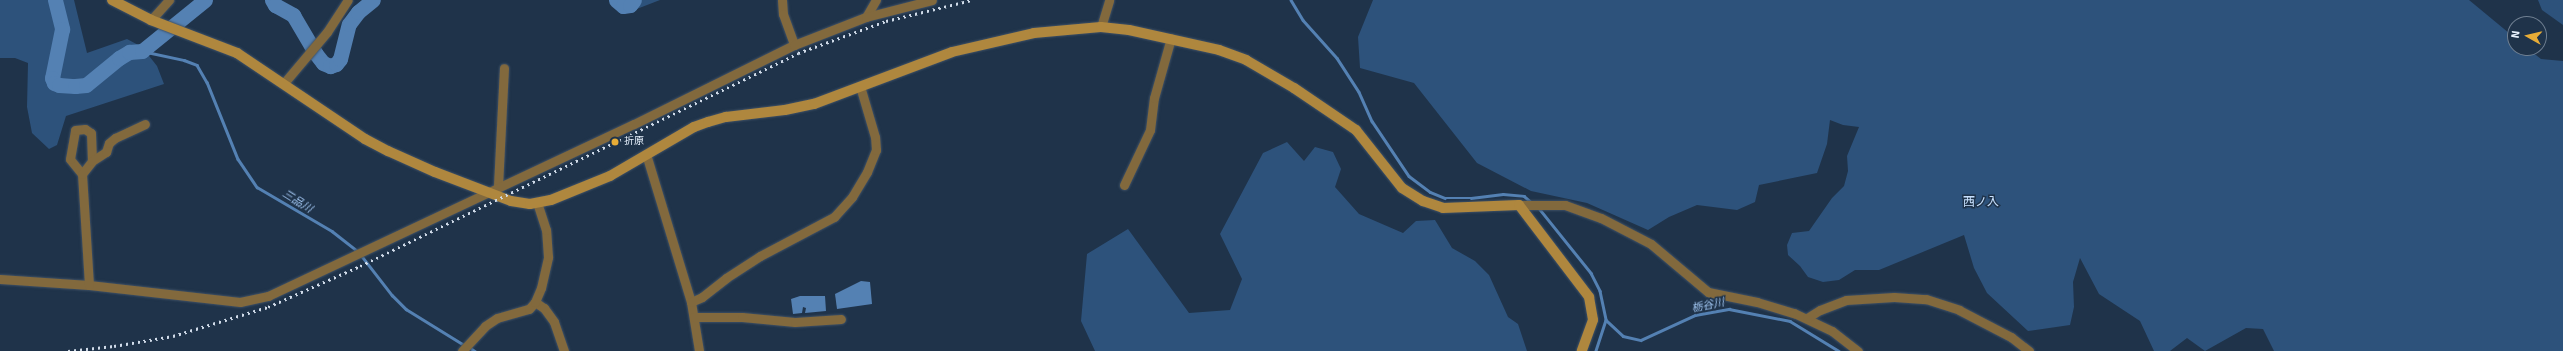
<!DOCTYPE html>
<html>
<head>
<meta charset="utf-8">
<style>
  body { margin:0 }
  #map { position:relative; width:2563px; height:351px; overflow:hidden; background:#1f334a; font-family:Signika,"Noto Sans JP",sans-serif }
  div>[style] { position:absolute }
  [style*='--x'] { left:calc(var(--x)*1px); top:calc(var(--y)*1px); width:calc(var(--w)*1px); rotate:calc(var(--a)*1deg) }
  .green>* { inset:0; background:#2d527b }
  .water>* { inset:0; background:#5481b3 }
  .stream>* { height:2.5px; margin:-1.25px; padding:0 1.25px; transform-origin:1.25px; border-radius:1.25px; background:#5481b3 }
  .river>* { height:15px; margin:-7.5px; padding:0 7.5px; transform-origin:7.5px; border-radius:7.5px; background:#5481b3 }
  .roads { filter:drop-shadow(0 0 1px #3f5166) drop-shadow(0 0 1px #3f5166) }
  .street>* { height:9px; margin:-4.5px; padding:0 4.5px; transform-origin:4.5px; border-radius:4.5px; background:#82693d }
  .secondary>* { height:10px; margin:-5px; padding:0 5px; transform-origin:5px; border-radius:5px; background:#af873e }
  .rail>* { height:2.5px; margin-top:-1.25px; transform-origin:0; background:repeating-linear-gradient(90deg,#d0dbe9 0 2px,transparent 0 6px) }
  .dots>* { width:11px; height:11px; translate:-50% -50%; box-sizing:border-box; border:2px solid #1f334a; border-radius:50% }
  span { translate:-50% -50%; white-space:nowrap; text-align:center; line-height:1.15; -webkit-text-stroke:3px #1f334a; paint-order:stroke }
  .poi-label { font-size:10px; color:#e6f0fc }
  .left { translate:0 -50%; text-align:left }
  .water-label { font-size:11px; color:#a0c5f0; font-style:italic }
  .quarter-label { font-size:12px; color:#c8e1fe }
  .north { position:absolute; left:2507px; top:16px; width:40px; height:40px; box-sizing:border-box; background:#1f334a; border:1px solid #6f7f91; border-radius:50%; rotate:278deg; font-size:11px; font-weight:700; line-height:16px; text-align:center; color:#e6f0fc }
  .north::after { content:''; display:block; margin:auto; width:14px; height:18px; background:#e7ac37; clip-path:polygon(50% 0,100% 100%,50% 72%,0 100%) }
</style>
</head>
<body>
<div id="map">
  <div class="green">
    <i style="clip-path:polygon(0 0,74px 0,87px 53px,127px 39px,142px 47px,157px 66px,164px 84px,66px 116px,57px 145px,49px 149px,32px 133px,27px 107px,28px 63px,15px 58px,0 58px)"></i>
    <i style="clip-path:polygon(622px 0,660px 0,629px 12px)"></i>
    <i style="clip-path:polygon(1373px 0,2469px 0,2515px 38px,2515px 48px,2527px 48px,2541px 59px,2563px 61px,2563px 351px,2274px 351px,2263px 329px,2246px 328px,2205px 351px,2187px 338px,2170px 351px,2154px 351px,2140px 321px,2099px 294px,2080px 258px,2073px 282px,2074px 307px,2070px 325px,2028px 331px,1987px 293px,1974px 268px,1964px 235px,1879px 270px,1855px 270px,1839px 280px,1823px 282px,1808px 277px,1800px 266px,1788px 255px,1787px 245px,1792px 233px,1809px 231px,1832px 198px,1844px 186px,1848px 171px,1847px 156px,1859px 127px,1843px 125px,1830px 120px,1827px 144px,1817px 173px,1759px 185px,1755px 202px,1737px 210px,1697px 205px,1669px 217px,1648px 230px,1587px 203px,1531px 191px,1477px 163px,1414px 83px,1360px 68px,1358px 37px)"></i>
    <i style="clip-path:polygon(2538px 0,2563px 0,2563px 25px,2542px 10px)"></i>
    <i style="clip-path:polygon(1287px 142px,1304px 161px,1315px 147px,1333px 152px,1341px 169px,1335px 187px,1359px 214px,1403px 233px,1416px 221px,1435px 220px,1452px 248px,1475px 261px,1489px 275px,1508px 317px,1518px 324px,1527px 351px,1095px 351px,1081px 321px,1087px 254px,1128px 229px,1189px 313px,1230px 310px,1242px 279px,1220px 234px,1263px 153px)"></i>
  </div>
  <div class="water">
    <i style="clip-path:polygon(861px 281px,870px 282px,872px 304px,837px 309px,835px 294px)"></i>
    <i style="clip-path:polygon(800px 296px,825px 296px,826px 311px,805px 313px,806px 308px,803px 307px,802px 313px,793px 314px,791px 299px)"></i>
  </div>
  <div class="stream">
    <i style="--x:1291;--y:0;--w:23;--a:59"></i>
    <i style="--x:1303;--y:20;--w:51;--a:48.2"></i>
    <i style="--x:1337;--y:58;--w:40;--a:57.1"></i>
    <i style="--x:1359;--y:92;--w:32;--a:66"></i>
    <i style="--x:1372;--y:121;--w:66;--a:56.1"></i>
    <i style="--x:1409;--y:176;--w:26;--a:37"></i>
    <i style="--x:1430;--y:192;--w:16;--a:22"></i>
    <i style="--x:1445;--y:198;--w:26;--a:0"></i>
    <i style="--x:1471;--y:198;--w:32;--a:-7"></i>
    <i style="--x:1503;--y:194;--w:21;--a:5"></i>
    <i style="--x:1524;--y:196;--w:9;--a:41"></i>
    <i style="--x:142;--y:51;--w:43;--a:12.1"></i>
    <i style="--x:184;--y:60;--w:14;--a:21"></i>
    <i style="--x:197;--y:65;--w:20;--a:60"></i>
    <i style="--x:207;--y:82;--w:83;--a:68.1"></i>
    <i style="--x:238;--y:159;--w:34;--a:56"></i>
    <i style="--x:257;--y:187;--w:87;--a:30.4"></i>
    <i style="--x:332;--y:231;--w:33;--a:38"></i>
    <i style="--x:1538;--y:207;--w:85;--a:51.2"></i>
    <i style="--x:1591;--y:273;--w:20;--a:63"></i>
    <i style="--x:1600;--y:291;--w:30;--a:78"></i>
    <i style="--x:1606;--y:320;--w:33;--a:108"></i>
    <i style="--x:361;--y:255;--w:51;--a:52.2"></i>
    <i style="--x:392;--y:295;--w:20;--a:45"></i>
    <i style="--x:406;--y:309;--w:68;--a:31.8"></i>
    <i style="--x:1606;--y:320;--w:23;--a:43"></i>
    <i style="--x:1623;--y:336;--w:18;--a:13"></i>
    <i style="--x:1641;--y:340;--w:60;--a:-24.8"></i>
    <i style="--x:1695;--y:315;--w:35;--a:-10"></i>
    <i style="--x:1729;--y:309;--w:62;--a:11.1"></i>
    <i style="--x:1790;--y:321;--w:57;--a:31.5"></i>
    <i style="--x:469;--y:347;--w:7;--a:34"></i>
  </div>
  <div class="river">
    <i style="--x:55;--y:0;--w:30;--a:76"></i>
    <i style="--x:62;--y:29;--w:50;--a:101.5"></i>
    <i style="--x:52;--y:78;--w:5;--a:68"></i>
    <i style="--x:54;--y:83;--w:5;--a:22"></i>
    <i style="--x:59;--y:85;--w:16;--a:4"></i>
    <i style="--x:75;--y:86;--w:11;--a:-5"></i>
    <i style="--x:86;--y:85;--w:43;--a:-39.3"></i>
    <i style="--x:119;--y:58;--w:12;--a:-31"></i>
    <i style="--x:129;--y:52;--w:13;--a:-4"></i>
    <i style="--x:142;--y:51;--w:81;--a:-39"></i>
    <i style="--x:272;--y:0;--w:6;--a:59"></i>
    <i style="--x:275;--y:5;--w:21;--a:29"></i>
    <i style="--x:293;--y:15;--w:45;--a:59.5"></i>
    <i style="--x:316;--y:54;--w:11;--a:52"></i>
    <i style="--x:323;--y:63;--w:8;--a:23"></i>
    <i style="--x:330;--y:66;--w:6;--a:-18"></i>
    <i style="--x:336;--y:64;--w:6;--a:-51"></i>
    <i style="--x:340;--y:59;--w:36;--a:-76"></i>
    <i style="--x:349;--y:24;--w:15;--a:-53"></i>
    <i style="--x:358;--y:12;--w:19;--a:-39"></i>
    <i style="--x:616;--y:0;--w:9;--a:41"></i>
    <i style="--x:623;--y:6;--w:7;--a:-8"></i>
    <i style="--x:630;--y:5;--w:6;--a:-51"></i>
  </div>
  <div class="roads">
    <div class="street">
      <i style="--x:782;--y:0;--w:14;--a:86"></i>
      <i style="--x:783;--y:14;--w:33;--a:70"></i>
      <i style="--x:866;--y:17;--w:20;--a:-60"></i>
      <i style="--x:151;--y:20;--w:27;--a:-48"></i>
      <i style="--x:1101;--y:27;--w:28;--a:-73"></i>
      <i style="--x:284;--y:83;--w:67;--a:-49.9"></i>
      <i style="--x:327;--y:32;--w:38;--a:-57"></i>
      <i style="--x:646;--y:154;--w:155;--a:73.1"></i>
      <i style="--x:691;--y:302;--w:50;--a:80.7"></i>
      <i style="--x:82;--y:174;--w:19;--a:-129"></i>
      <i style="--x:70;--y:159;--w:29;--a:-80"></i>
      <i style="--x:75;--y:130;--w:10;--a:-6"></i>
      <i style="--x:85;--y:129;--w:7;--a:34"></i>
      <i style="--x:91;--y:133;--w:28;--a:88"></i>
      <i style="--x:1124;--y:185;--w:61;--a:-64.7"></i>
      <i style="--x:1150;--y:130;--w:32;--a:-83"></i>
      <i style="--x:1154;--y:98;--w:62;--a:-74.2"></i>
      <i style="--x:498;--y:186;--w:118;--a:-87.1"></i>
      <i style="--x:1519;--y:205;--w:46;--a:0"></i>
      <i style="--x:1565;--y:205;--w:38;--a:20"></i>
      <i style="--x:1601;--y:218;--w:56;--a:27.5"></i>
      <i style="--x:1651;--y:244;--w:75;--a:40.1"></i>
      <i style="--x:1708;--y:292;--w:50;--a:11.5"></i>
      <i style="--x:1757;--y:302;--w:39;--a:17"></i>
      <i style="--x:1794;--y:313;--w:42;--a:25.3"></i>
      <i style="--x:1832;--y:331;--w:33;--a:38"></i>
      <i style="--x:0;--y:279;--w:89;--a:3.9"></i>
      <i style="--x:89;--y:285;--w:152;--a:6.4"></i>
      <i style="--x:240;--y:302;--w:29;--a:-12"></i>
      <i style="--x:268;--y:296;--w:404;--a:-25.2"></i>
      <i style="--x:634;--y:124;--w:178;--a:-26.3"></i>
      <i style="--x:794;--y:45;--w:77;--a:-21.3"></i>
      <i style="--x:866;--y:17;--w:68;--a:-14.4"></i>
      <i style="--x:89;--y:285;--w:111;--a:-93.6"></i>
      <i style="--x:82;--y:174;--w:16;--a:-52"></i>
      <i style="--x:92;--y:161;--w:17;--a:-33"></i>
      <i style="--x:106;--y:152;--w:9;--a:-72"></i>
      <i style="--x:109;--y:143;--w:8;--a:-40"></i>
      <i style="--x:115;--y:138;--w:33;--a:-25"></i>
      <i style="--x:535;--y:302;--w:11;--a:34"></i>
      <i style="--x:544;--y:308;--w:17;--a:54"></i>
      <i style="--x:554;--y:322;--w:31;--a:71"></i>
      <i style="--x:691;--y:302;--w:12;--a:-24"></i>
      <i style="--x:702;--y:297;--w:31;--a:-38"></i>
      <i style="--x:726;--y:278;--w:40;--a:-32.9"></i>
      <i style="--x:760;--y:256;--w:84;--a:-27.8"></i>
      <i style="--x:834;--y:217;--w:27;--a:-48"></i>
      <i style="--x:852;--y:197;--w:29;--a:-59"></i>
      <i style="--x:867;--y:172;--w:24;--a:-68"></i>
      <i style="--x:876;--y:150;--w:13;--a:-94"></i>
      <i style="--x:875;--y:137;--w:53;--a:-106.4"></i>
      <i style="--x:694;--y:317;--w:48;--a:0"></i>
      <i style="--x:742;--y:317;--w:53;--a:5.4"></i>
      <i style="--x:795;--y:322;--w:46;--a:-3.7"></i>
      <i style="--x:1807;--y:318;--w:15;--a:-32"></i>
      <i style="--x:1820;--y:310;--w:28;--a:-21"></i>
      <i style="--x:1846;--y:300;--w:48;--a:-3.6"></i>
      <i style="--x:1894;--y:297;--w:32;--a:4"></i>
      <i style="--x:1926;--y:299;--w:35;--a:18"></i>
      <i style="--x:1959;--y:310;--w:59;--a:27.4"></i>
      <i style="--x:2011;--y:337;--w:23;--a:38"></i>
      <i style="--x:462;--y:351;--w:34;--a:-47"></i>
      <i style="--x:485;--y:326;--w:14;--a:-34"></i>
      <i style="--x:497;--y:318;--w:33;--a:-16"></i>
      <i style="--x:529;--y:309;--w:9;--a:-49"></i>
      <i style="--x:535;--y:302;--w:15;--a:-67"></i>
      <i style="--x:541;--y:288;--w:32;--a:-77"></i>
      <i style="--x:548;--y:257;--w:27;--a:-94"></i>
      <i style="--x:546;--y:230;--w:28;--a:-108"></i>
    </div>
    <div class="secondary">
      <i style="--x:112;--y:0;--w:44;--a:27.1"></i>
      <i style="--x:151;--y:20;--w:92;--a:21"></i>
      <i style="--x:237;--y:53;--w:154;--a:33.9"></i>
      <i style="--x:365;--y:139;--w:26;--a:28"></i>
      <i style="--x:388;--y:151;--w:51;--a:24.1"></i>
      <i style="--x:435;--y:172;--w:81;--a:20.9"></i>
      <i style="--x:511;--y:201;--w:19;--a:9"></i>
      <i style="--x:530;--y:204;--w:21;--a:-11"></i>
      <i style="--x:551;--y:200;--w:64;--a:-22.1"></i>
      <i style="--x:610;--y:176;--w:97;--a:-30.3"></i>
      <i style="--x:694;--y:127;--w:15;--a:-20"></i>
      <i style="--x:708;--y:122;--w:19;--a:-16"></i>
      <i style="--x:726;--y:117;--w:59;--a:-6.8"></i>
      <i style="--x:785;--y:110;--w:30;--a:-12"></i>
      <i style="--x:814;--y:104;--w:147;--a:-20.6"></i>
      <i style="--x:952;--y:52;--w:84;--a:-13"></i>
      <i style="--x:1034;--y:33;--w:67;--a:-5.1"></i>
      <i style="--x:1101;--y:27;--w:28;--a:6"></i>
      <i style="--x:1129;--y:30;--w:92;--a:12.5"></i>
      <i style="--x:1219;--y:50;--w:29;--a:20"></i>
      <i style="--x:1246;--y:60;--w:56;--a:30.3"></i>
      <i style="--x:1294;--y:88;--w:75;--a:34.1"></i>
      <i style="--x:1356;--y:130;--w:74;--a:51.6"></i>
      <i style="--x:1402;--y:188;--w:25;--a:32"></i>
      <i style="--x:1423;--y:201;--w:21;--a:19"></i>
      <i style="--x:1443;--y:208;--w:76;--a:-2.3"></i>
      <i style="--x:1519;--y:205;--w:116;--a:52.7"></i>
      <i style="--x:1589;--y:297;--w:23;--a:80"></i>
      <i style="--x:1593;--y:320;--w:33;--a:110"></i>
    </div>
  </div>
  <div class="rail">
    <i style="--x:68;--y:351;--w:46;--a:-6.2"></i>
    <i style="--x:114;--y:346;--w:60;--a:-9.6"></i>
    <i style="--x:173;--y:336;--w:99;--a:-17"></i>
    <i style="--x:268;--y:307;--w:101;--a:-24"></i>
    <i style="--x:360;--y:266;--w:487;--a:-25.9"></i>
    <i style="--x:798;--y:53;--w:94;--a:-20"></i>
    <i style="--x:886;--y:21;--w:89;--a:-13.7"></i>
  </div>
  <div class="dots">
    <i style="left:615px;top:142px;background:#e7ac37"></i>
  </div>
  <div class="poi-label">
    <span class="left" style="left:624px;top:142px">折原</span>
  </div>
  <div class="water-label">
    <span style="left:297px;top:202px;rotate:32deg">三品川</span>
    <span style="left:1708px;top:306px;rotate:-11deg">栃谷川</span>
  </div>
  <div class="quarter-label">
    <span style="left:1981px;top:203px">西ノ入</span>
  </div>
  <div class="north">N</div>
</div>
</body>
</html>
